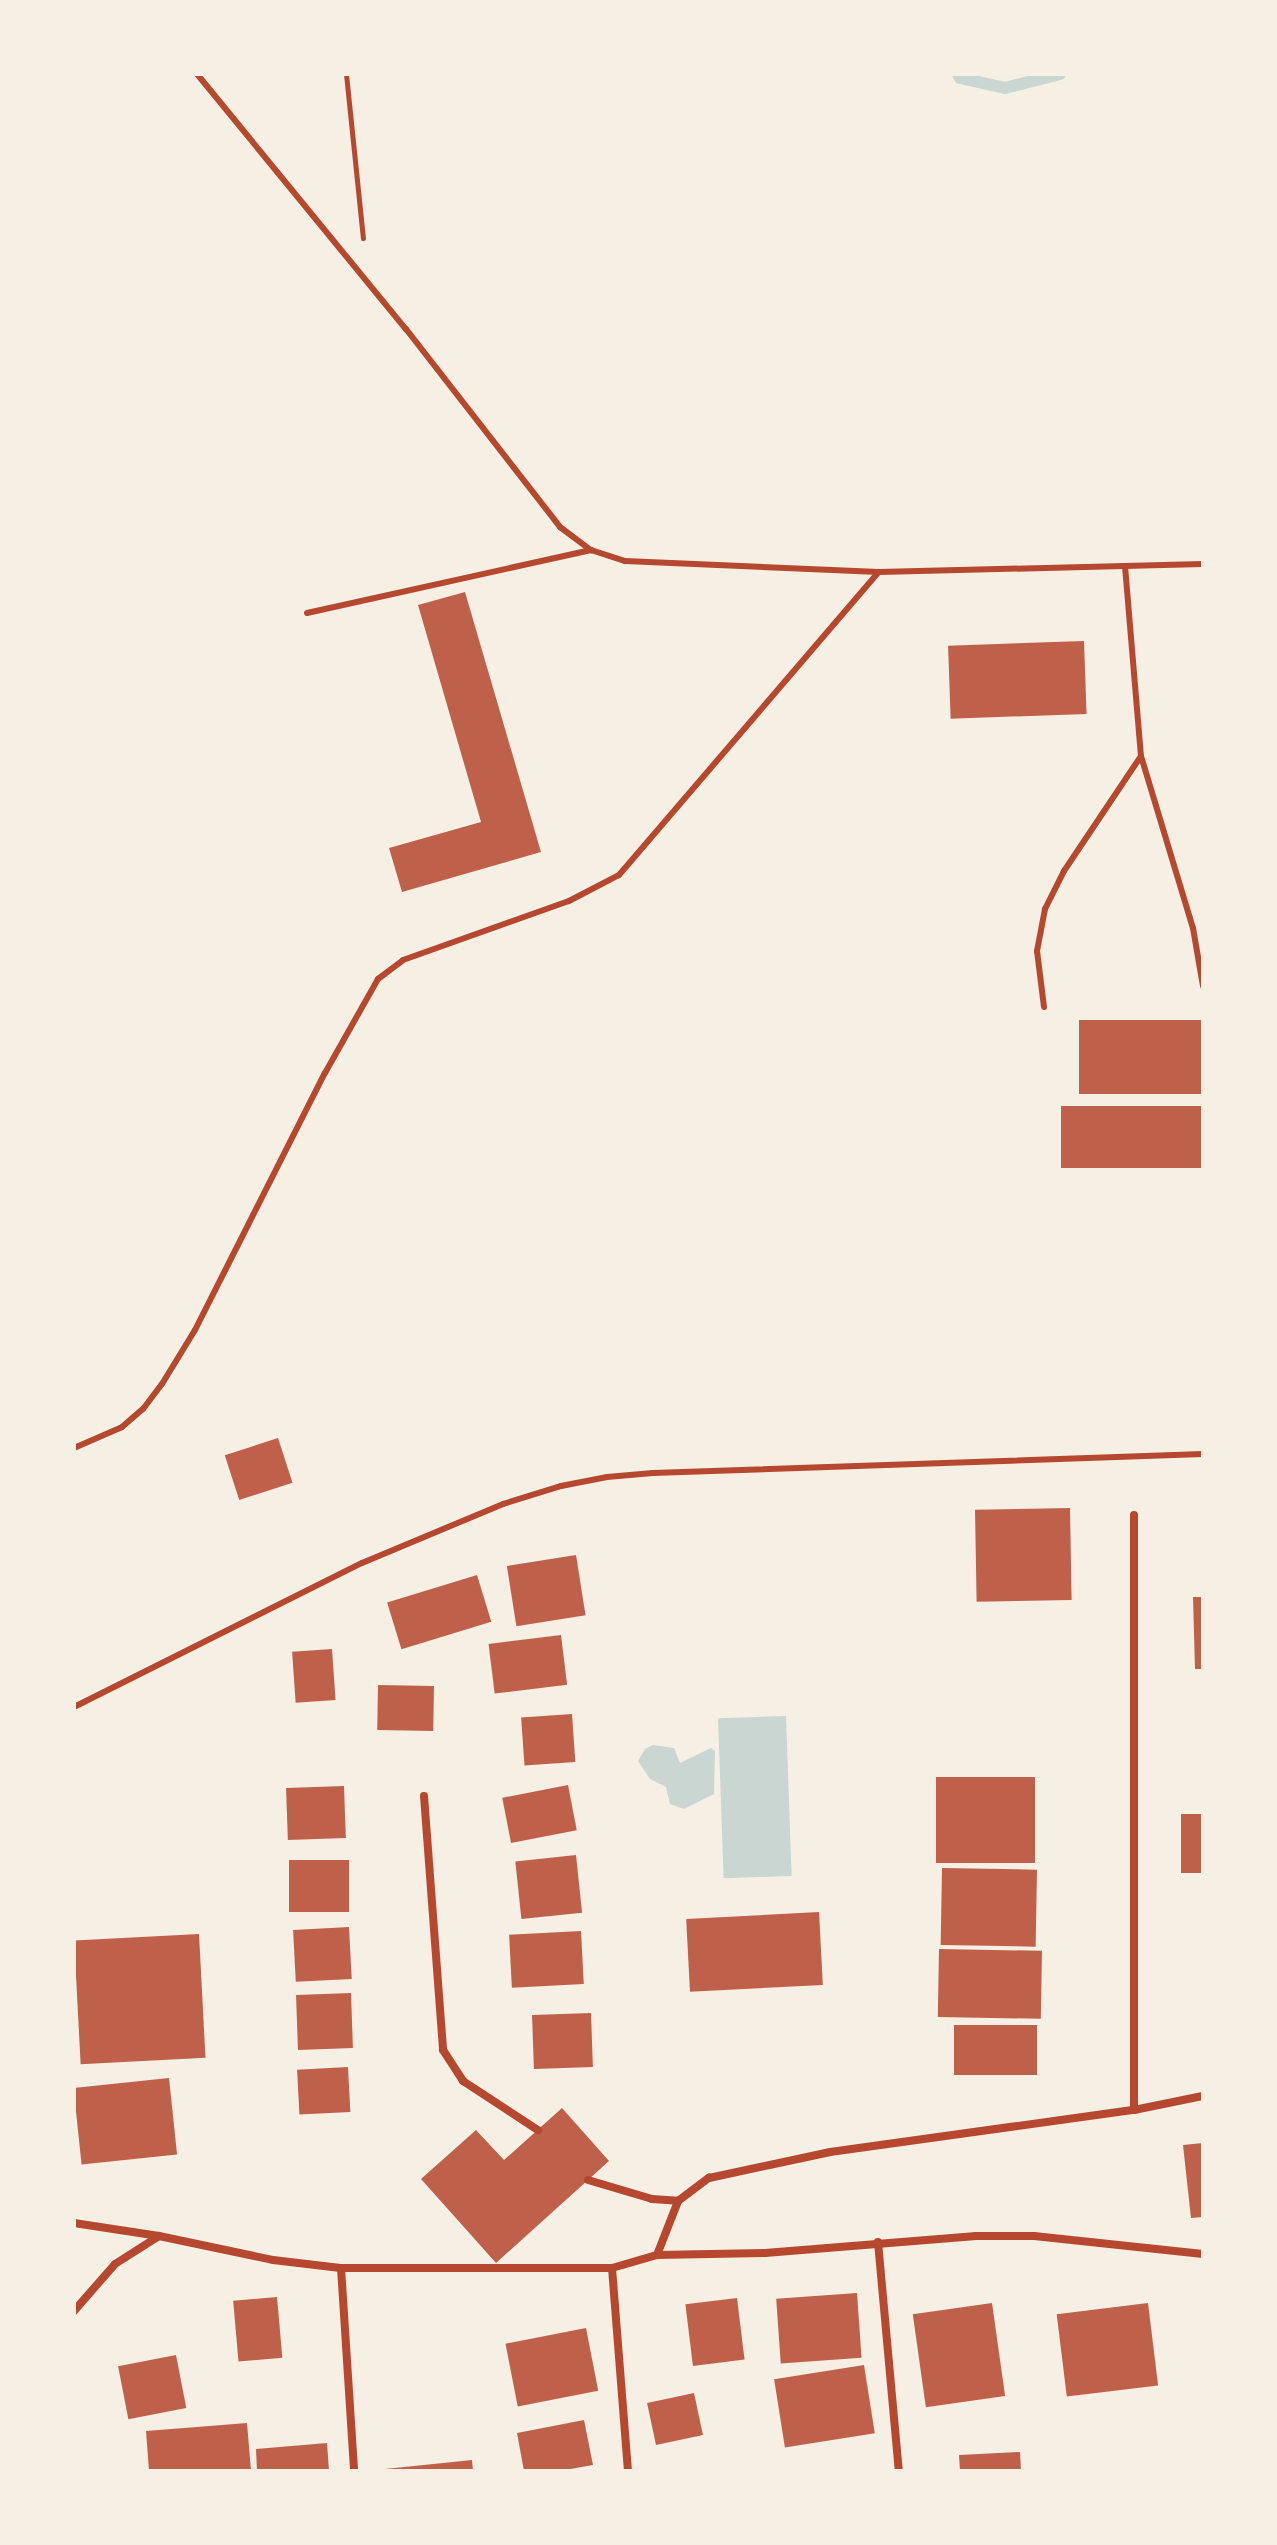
<!DOCTYPE html>
<html>
<head>
<meta charset="utf-8">
<style>
  body { margin:0 }
  #map { position:relative; width:1277px; height:2545px; overflow:hidden; background:#f6efe4; font-family:Lato,sans-serif }
  div>[style] { position:absolute }
  [style*='--x'] { left:calc(var(--x)*1px); top:calc(var(--y)*1px); width:calc(var(--w)*1px); rotate:calc(var(--a)*1deg) }
  .water>* { inset:0; background:#c9d6d2; transform-origin:0 0 }
  .stream>* { height:12px; margin:-6px; padding:0 6px; transform-origin:6px; border-radius:6px; background:#c9d6d2 }
  .building>* { inset:0; background:#bf614a; transform-origin:0 0 }
  .path>* { height:5px; margin:-2.5px; padding:0 2.5px; transform-origin:2.5px; border-radius:2.5px; background:#b5482f }
  .service>* { height:6px; margin:-3px; padding:0 3px; transform-origin:3px; border-radius:3px; background:#b5482f }
  .minor>* { height:8px; margin:-4px; padding:0 4px; transform-origin:4px; border-radius:4px; background:#b5482f }
  span { translate:-50% -50%; white-space:nowrap; text-align:center; line-height:1.15; -webkit-text-stroke:6px #f6efe4; paint-order:stroke }
  .frame { position:absolute; inset:0; border:76px solid #f6efe4; pointer-events:none }
</style>
</head>
<body>
<div id="map">
  <div class="water">
    <i style="left:786px;top:1716px;width:160px;height:68px;rotate:88deg"></i>
    <i style="clip-path:polygon(653px 1745px,674px 1748px,680px 1763px,711px 1748px,715px 1751px,714px 1794px,684px 1809px,670px 1804px,666px 1787px,650px 1779px,638px 1761px,645px 1749px)"></i>
  </div>
  <div class="stream">
    <i style="--x:958;--y:74;--w:4;--a:63"></i>
    <i style="--x:960;--y:78;--w:46;--a:12.5"></i>
    <i style="--x:1005;--y:88;--w:57;--a:-14.3"></i>
  </div>
  <div class="building">
    <i style="clip-path:polygon(465px 592px,541px 852px,402px 892px,389px 848px,481px 822px,418px 605px)"></i>
    <i style="left:1084px;top:641px;width:73px;height:136px;rotate:88deg"></i>
    <i style="left:1203px;top:1020px;width:74px;height:124px;rotate:90deg"></i>
    <i style="left:1203px;top:1106px;width:62px;height:142px;rotate:90deg"></i>
    <i style="left:278px;top:1438px;width:47px;height:56px;rotate:72deg"></i>
    <i style="left:1070px;top:1508px;width:92px;height:95px;rotate:89deg"></i>
    <i style="left:576px;top:1555px;width:61px;height:70px;rotate:81deg"></i>
    <i style="left:477px;top:1575px;width:49px;height:94px;rotate:73deg"></i>
    <i style="clip-path:polygon(1193px 1597px,1203px 1597px,1203px 1669px,1195px 1669px)"></i>
    <i style="left:561px;top:1635px;width:50px;height:73px;rotate:83deg"></i>
    <i style="left:332px;top:1649px;width:51px;height:40px;rotate:86deg"></i>
    <i style="left:378px;top:1685px;width:56px;height:45px;rotate:1deg"></i>
    <i style="left:572px;top:1714px;width:48px;height:51px;rotate:86deg"></i>
    <i style="left:936px;top:1777px;width:99px;height:86px"></i>
    <i style="left:568px;top:1785px;width:46px;height:67px;rotate:79deg"></i>
    <i style="left:344px;top:1786px;width:52px;height:58px;rotate:88deg"></i>
    <i style="left:1181px;top:1814px;width:22px;height:59px"></i>
    <i style="left:576px;top:1855px;width:58px;height:61px;rotate:84deg"></i>
    <i style="left:289px;top:1860px;width:60px;height:52px"></i>
    <i style="left:942px;top:1868px;width:95px;height:77px;rotate:1deg"></i>
    <i style="left:819px;top:1912px;width:73px;height:133px;rotate:87deg"></i>
    <i style="left:349px;top:1927px;width:52px;height:56px;rotate:87deg"></i>
    <i style="left:581px;top:1931px;width:53px;height:72px;rotate:87deg"></i>
    <i style="left:199px;top:1934px;width:124px;height:125px;rotate:87deg"></i>
    <i style="left:939px;top:1949px;width:103px;height:68px;rotate:1deg"></i>
    <i style="left:351px;top:1993px;width:55px;height:55px;rotate:88deg"></i>
    <i style="left:591px;top:2013px;width:54px;height:59px;rotate:88deg"></i>
    <i style="left:954px;top:2025px;width:83px;height:50px"></i>
    <i style="left:348px;top:2067px;width:45px;height:51px;rotate:87deg"></i>
    <i style="left:169px;top:2078px;width:77px;height:96px;rotate:84deg"></i>
    <i style="clip-path:polygon(562px 2108px,609px 2161px,496px 2263px,421px 2179px,476px 2130px,504px 2160px)"></i>
    <i style="clip-path:polygon(1203px 2143px,1203px 2217px,1191px 2218px,1183px 2145px)"></i>
    <i style="left:857px;top:2293px;width:65px;height:81px;rotate:86deg"></i>
    <i style="left:277px;top:2297px;width:61px;height:44px;rotate:85deg"></i>
    <i style="left:737px;top:2298px;width:62px;height:52px;rotate:83deg"></i>
    <i style="left:992px;top:2303px;width:94px;height:80px;rotate:82deg"></i>
    <i style="left:1148px;top:2303px;width:83px;height:92px;rotate:83deg"></i>
    <i style="left:586px;top:2328px;width:64px;height:82px;rotate:79deg"></i>
    <i style="left:176px;top:2355px;width:54px;height:59px;rotate:79deg"></i>
    <i style="left:864px;top:2365px;width:69px;height:91px;rotate:81deg"></i>
    <i style="left:694px;top:2393px;width:43px;height:48px;rotate:78deg"></i>
    <i style="clip-path:polygon(584px 2420px,593px 2465px,559px 2471px,524px 2471px,517px 2433px)"></i>
    <i style="clip-path:polygon(247px 2423px,251px 2471px,149px 2471px,146px 2431px)"></i>
    <i style="clip-path:polygon(327px 2443px,329px 2471px,257px 2471px,256px 2449px)"></i>
    <i style="clip-path:polygon(1020px 2452px,1021px 2471px,960px 2471px,959px 2455px)"></i>
    <i style="clip-path:polygon(472px 2460px,473px 2471px,385px 2471px,385px 2469px)"></i>
  </div>
  <div class="path">
    <i style="--x:346;--y:74;--w:165;--a:84.1"></i>
  </div>
  <div class="service">
    <i style="--x:197;--y:74;--w:330;--a:50.7"></i>
    <i style="--x:406;--y:329;--w:251;--a:52.1"></i>
    <i style="--x:560;--y:527;--w:39;--a:37"></i>
    <i style="--x:591;--y:550;--w:36;--a:18"></i>
    <i style="--x:625;--y:561;--w:254;--a:2.5"></i>
    <i style="--x:879;--y:572;--w:324;--a:-1.4"></i>
    <i style="--x:1125;--y:566;--w:191;--a:85.2"></i>
    <i style="--x:1141;--y:756;--w:180;--a:73.2"></i>
    <i style="--x:1193;--y:928;--w:59;--a:80.2"></i>
    <i style="--x:307;--y:613;--w:291;--a:-12.5"></i>
    <i style="--x:1044;--y:1007;--w:56;--a:-97.1"></i>
    <i style="--x:1037;--y:951;--w:43;--a:-79.2"></i>
    <i style="--x:1045;--y:909;--w:42;--a:-63.4"></i>
    <i style="--x:1064;--y:871;--w:138;--a:-56.2"></i>
    <i style="--x:74;--y:1448;--w:52;--a:-23.6"></i>
    <i style="--x:122;--y:1427;--w:28;--a:-41"></i>
    <i style="--x:143;--y:1409;--w:31;--a:-53"></i>
    <i style="--x:162;--y:1384;--w:63;--a:-58.6"></i>
    <i style="--x:195;--y:1330;--w:288;--a:-63.2"></i>
    <i style="--x:325;--y:1073;--w:108;--a:-60.6"></i>
    <i style="--x:378;--y:979;--w:31;--a:-37"></i>
    <i style="--x:403;--y:960;--w:176;--a:-19.6"></i>
    <i style="--x:569;--y:901;--w:56;--a:-27.5"></i>
    <i style="--x:619;--y:875;--w:399;--a:-49.4"></i>
    <i style="--x:74;--y:1707;--w:322;--a:-26.6"></i>
    <i style="--x:362;--y:1563;--w:153;--a:-22.7"></i>
    <i style="--x:503;--y:1504;--w:61;--a:-17.2"></i>
    <i style="--x:561;--y:1486;--w:47;--a:-11.1"></i>
    <i style="--x:607;--y:1477;--w:46;--a:-5"></i>
    <i style="--x:653;--y:1473;--w:550;--a:-1.98"></i>
  </div>
  <div class="minor">
    <i style="--x:424;--y:1796;--w:255;--a:85.7"></i>
    <i style="--x:443;--y:2050;--w:37;--a:57"></i>
    <i style="--x:463;--y:2081;--w:90;--a:33.2"></i>
    <i style="--x:1134;--y:2110;--w:595;--a:-90"></i>
    <i style="--x:588;--y:2180;--w:67;--a:16.5"></i>
    <i style="--x:652;--y:2199;--w:26;--a:4"></i>
    <i style="--x:74;--y:2223;--w:86;--a:8.7"></i>
    <i style="--x:878;--y:2242;--w:230;--a:84.8"></i>
    <i style="--x:657;--y:2255;--w:58;--a:-68.7"></i>
    <i style="--x:678;--y:2201;--w:39;--a:-37"></i>
    <i style="--x:709;--y:2178;--w:124;--a:-12.1"></i>
    <i style="--x:830;--y:2152;--w:307;--a:-7.9"></i>
    <i style="--x:1134;--y:2110;--w:70;--a:-11.5"></i>
    <i style="--x:341;--y:2268;--w:203;--a:86.3"></i>
    <i style="--x:612;--y:2268;--w:204;--a:85.5"></i>
    <i style="--x:74;--y:2311;--w:62;--a:-48.9"></i>
    <i style="--x:115;--y:2264;--w:52;--a:-32.5"></i>
    <i style="--x:159;--y:2236;--w:116;--a:11.9"></i>
    <i style="--x:273;--y:2260;--w:68;--a:6.7"></i>
    <i style="--x:341;--y:2268;--w:271;--a:0"></i>
    <i style="--x:612;--y:2268;--w:47;--a:-16.1"></i>
    <i style="--x:657;--y:2255;--w:108;--a:-1.1"></i>
    <i style="--x:765;--y:2253;--w:212;--a:-4.6"></i>
    <i style="--x:976;--y:2236;--w:58;--a:0"></i>
    <i style="--x:1034;--y:2236;--w:170;--a:6.1"></i>
  </div>
  <div class="frame"></div>
</div>
</body>
</html>
